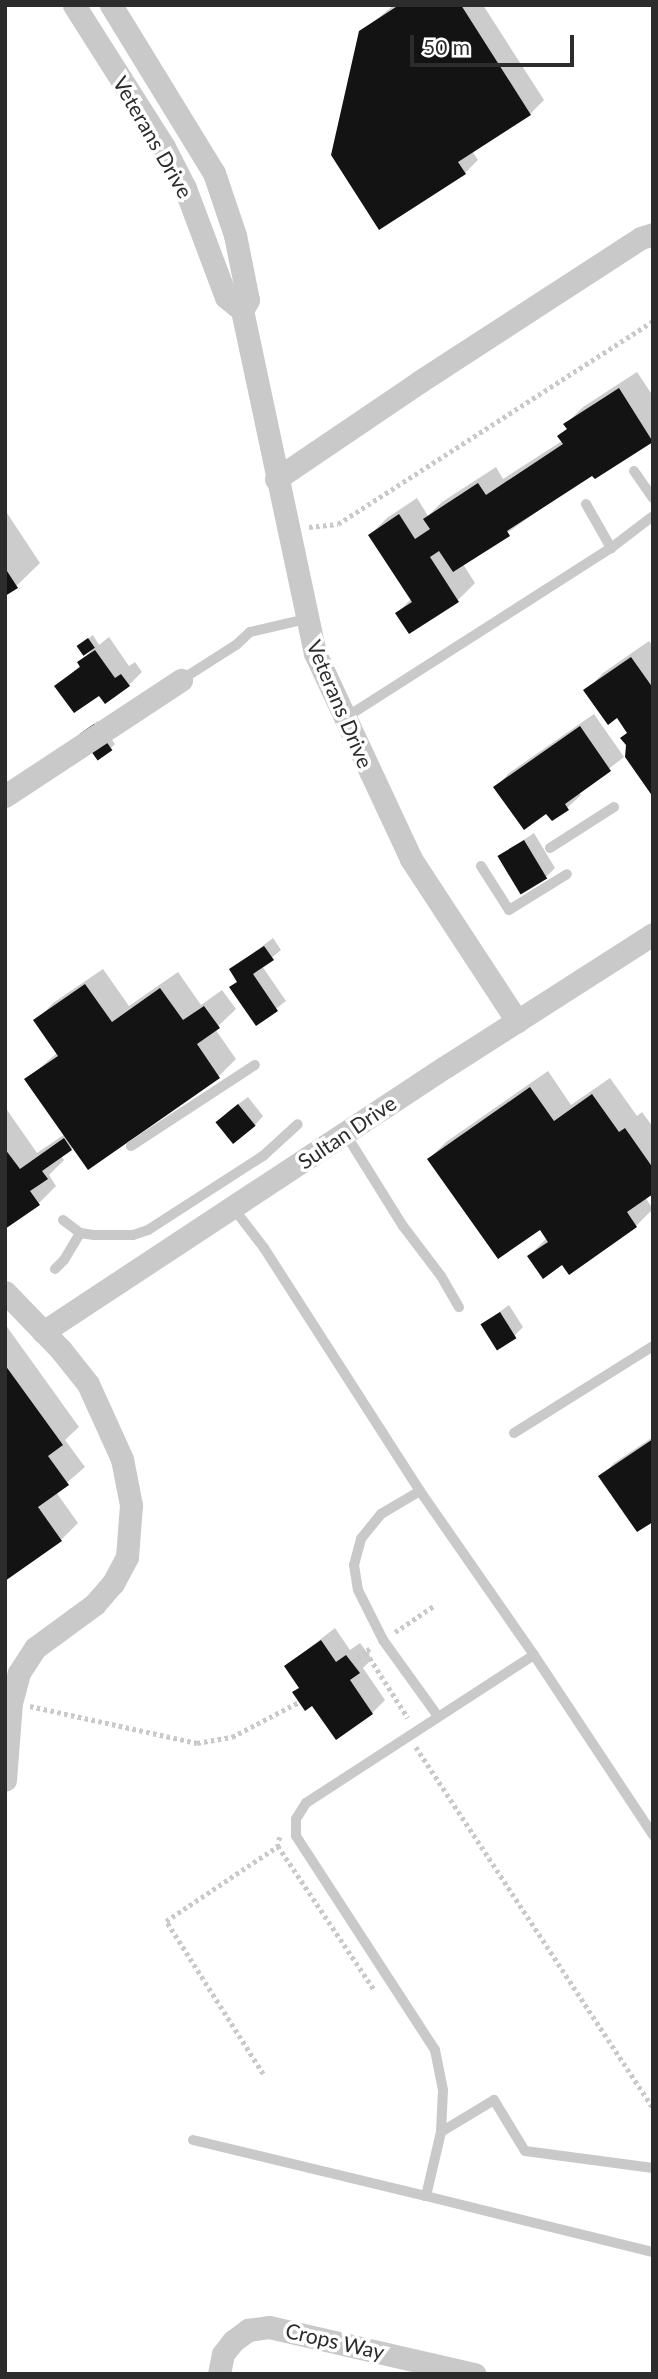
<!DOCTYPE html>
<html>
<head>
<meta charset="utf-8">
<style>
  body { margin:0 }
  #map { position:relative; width:658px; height:2379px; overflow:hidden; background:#fff; font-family:Lato,sans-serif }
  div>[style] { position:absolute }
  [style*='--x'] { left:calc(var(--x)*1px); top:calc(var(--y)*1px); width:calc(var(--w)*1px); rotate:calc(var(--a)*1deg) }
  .shadow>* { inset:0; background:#0003 }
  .building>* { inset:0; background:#131313; transform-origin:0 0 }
  .path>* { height:4.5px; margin-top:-2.25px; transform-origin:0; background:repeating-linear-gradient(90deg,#c9c9c9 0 3.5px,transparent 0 7px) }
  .service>* { height:10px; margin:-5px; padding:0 5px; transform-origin:5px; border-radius:5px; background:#c9c9c9 }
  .minor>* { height:23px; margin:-11.5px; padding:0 11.5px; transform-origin:11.5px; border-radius:11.5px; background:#c9c9c9 }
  span { translate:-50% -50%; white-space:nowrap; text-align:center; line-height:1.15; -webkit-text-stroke:7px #fff; paint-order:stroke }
  .street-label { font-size:21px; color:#2c2c2c }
  .frame { position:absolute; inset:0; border:7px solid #2c2c2c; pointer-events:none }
  .scale { position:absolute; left:410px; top:35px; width:164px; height:32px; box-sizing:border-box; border:4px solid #2c2c2c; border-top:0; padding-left:9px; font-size:21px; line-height:24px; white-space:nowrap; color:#2c2c2c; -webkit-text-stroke:5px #fff; paint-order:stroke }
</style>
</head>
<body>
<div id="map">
  <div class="shadow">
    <i style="clip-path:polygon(394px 5px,483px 5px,544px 100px,530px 114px,472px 151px,478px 160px,465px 173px,361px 32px)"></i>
    <i style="clip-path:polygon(637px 372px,653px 396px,653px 440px,595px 477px,592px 473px,463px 564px,475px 583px,458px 600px,409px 632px,397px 613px,412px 598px,370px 535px,387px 518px,417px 498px,428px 516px,442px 502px,496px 467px,503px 479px,562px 441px,559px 436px,568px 428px,566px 424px,583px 407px)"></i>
    <i style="clip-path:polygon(5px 510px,40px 563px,5px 597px)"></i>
    <i style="clip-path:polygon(93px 635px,99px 645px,109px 637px,129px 666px,135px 662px,142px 672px,129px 685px,99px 693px,56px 686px,81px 665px,79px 662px,91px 651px,82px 643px)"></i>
    <i style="clip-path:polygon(649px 641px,653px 646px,653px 794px,629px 732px,618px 716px,586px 691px,603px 673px)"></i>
    <i style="clip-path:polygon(594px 714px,624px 757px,579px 792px,581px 795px,567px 808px,547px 812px,496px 787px,509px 773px)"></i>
    <i style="clip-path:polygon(98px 721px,115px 744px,111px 748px,85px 730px)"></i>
    <i style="clip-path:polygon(534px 833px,555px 868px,546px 877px,500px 856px)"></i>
    <i style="clip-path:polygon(273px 938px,281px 950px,262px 966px,286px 1001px,256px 1024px,231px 970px)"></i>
    <i style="clip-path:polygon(103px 969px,129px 1006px,178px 972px,201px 1005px,222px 990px,236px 1009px,215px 1029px,236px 1059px,219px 1076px,88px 1167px,74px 1147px,61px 1156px,64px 1160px,49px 1175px,56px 1186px,39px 1203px,5px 1227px,5px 1107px,37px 1153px,65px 1134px,27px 1079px,58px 1052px,36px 1021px,53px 1003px)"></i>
    <i style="clip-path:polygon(548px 1071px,571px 1105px,610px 1078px,637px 1116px,642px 1112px,653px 1127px,653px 1192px,645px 1197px,653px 1209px,636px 1226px,562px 1263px,529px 1256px,547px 1238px,540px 1228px,429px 1159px,446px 1142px)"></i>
    <i style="clip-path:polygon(248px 1097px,263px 1116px,255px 1125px,226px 1113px)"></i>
    <i style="clip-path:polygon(509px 1305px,523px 1327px,514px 1336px,483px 1324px)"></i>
    <i style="clip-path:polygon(5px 1324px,79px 1427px,65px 1440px,85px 1467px,56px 1492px,78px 1523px,61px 1540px,5px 1579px)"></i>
    <i style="clip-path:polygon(653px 1437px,653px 1520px,601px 1477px,614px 1463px)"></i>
    <i style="clip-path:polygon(335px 1628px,350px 1650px,360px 1643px,372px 1659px,363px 1668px,385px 1700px,372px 1713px,301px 1687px,286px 1666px)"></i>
  </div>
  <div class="building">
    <i style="clip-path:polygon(399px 5px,461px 5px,531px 115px,458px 162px,466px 174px,379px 230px,331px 155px,359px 31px)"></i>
    <i style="clip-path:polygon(619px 388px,653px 442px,595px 479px,592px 476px,507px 531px,510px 536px,453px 572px,439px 551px,430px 557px,459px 602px,409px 634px,395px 613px,412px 602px,368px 535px,399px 514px,415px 539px,430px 529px,423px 519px,478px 483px,486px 495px,563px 444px,557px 436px,567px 429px,563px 424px)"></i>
    <i style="clip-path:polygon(5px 568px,18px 588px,5px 596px)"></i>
    <i style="left:88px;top:638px;width:12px;height:14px;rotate:55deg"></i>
    <i style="clip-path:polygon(95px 650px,115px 678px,121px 674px,130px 686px,105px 704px,99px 696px,74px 713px,54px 686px,80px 667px,77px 662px)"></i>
    <i style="clip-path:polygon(631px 657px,653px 688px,653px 797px,625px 757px,626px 745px,620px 738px,627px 733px,617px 718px,608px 725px,583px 690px)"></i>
    <i style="left:94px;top:724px;width:32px;height:18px;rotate:55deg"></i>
    <i style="clip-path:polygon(580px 726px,611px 771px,565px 804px,569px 810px,552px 821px,546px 814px,524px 830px,493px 787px)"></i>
    <i style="left:524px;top:840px;width:45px;height:31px;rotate:59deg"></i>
    <i style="clip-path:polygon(264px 946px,274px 960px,253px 974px,278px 1011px,256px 1026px,229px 987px,237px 982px,229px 969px)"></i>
    <i style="clip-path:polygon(85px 984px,112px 1022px,160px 988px,183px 1020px,204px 1006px,220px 1028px,197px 1044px,220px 1078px,88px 1170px,24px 1079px,58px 1056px,33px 1020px)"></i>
    <i style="clip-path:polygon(530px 1087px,554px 1121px,592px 1094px,619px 1132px,625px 1128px,653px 1168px,653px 1194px,627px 1212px,637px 1227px,569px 1275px,562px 1265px,543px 1279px,527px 1256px,548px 1242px,540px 1230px,498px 1259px,427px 1159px)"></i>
    <i style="left:238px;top:1104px;width:28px;height:29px;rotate:51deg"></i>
    <i style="clip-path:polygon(64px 1138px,72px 1150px,42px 1171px,48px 1179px,30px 1191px,40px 1205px,5px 1229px,5px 1149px,20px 1169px)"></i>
    <i style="left:500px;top:1312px;width:31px;height:23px;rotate:58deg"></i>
    <i style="clip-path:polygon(5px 1365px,63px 1445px,48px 1456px,69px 1485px,38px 1507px,62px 1541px,5px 1581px)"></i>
    <i style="clip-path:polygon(653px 1439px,653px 1522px,637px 1532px,598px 1476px)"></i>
    <i style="clip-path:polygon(321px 1640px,336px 1662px,346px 1655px,360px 1673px,350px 1680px,373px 1714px,336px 1740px,312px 1706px,305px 1711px,292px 1692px,299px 1688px,284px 1666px)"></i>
  </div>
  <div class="path">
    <i style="--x:309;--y:527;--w:29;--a:-6"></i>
    <i style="--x:338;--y:524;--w:375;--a:-32.8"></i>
    <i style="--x:395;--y:1632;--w:48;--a:-34"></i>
    <i style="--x:370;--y:1649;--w:5;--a:143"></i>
    <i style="--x:366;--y:1652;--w:78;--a:57.5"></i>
    <i style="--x:352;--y:1662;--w:17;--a:-36"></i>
    <i style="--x:30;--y:1706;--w:171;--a:12.5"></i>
    <i style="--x:197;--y:1743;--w:36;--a:-10"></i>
    <i style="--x:232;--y:1737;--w:76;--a:-27.6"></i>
    <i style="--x:416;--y:1747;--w:432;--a:56.7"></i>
    <i style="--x:280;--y:1837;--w:9;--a:103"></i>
    <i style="--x:278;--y:1846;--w:174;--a:56.2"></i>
    <i style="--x:263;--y:2074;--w:181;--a:-122.4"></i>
    <i style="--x:166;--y:1921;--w:135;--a:-33.8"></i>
  </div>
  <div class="service">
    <i style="--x:634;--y:471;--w:33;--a:55"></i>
    <i style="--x:586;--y:504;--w:51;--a:60.4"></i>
    <i style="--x:181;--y:680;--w:65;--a:-32.5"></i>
    <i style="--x:236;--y:645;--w:19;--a:-43"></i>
    <i style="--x:250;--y:632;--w:57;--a:-13.1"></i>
    <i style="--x:345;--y:718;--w:316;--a:-32.6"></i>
    <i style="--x:611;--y:548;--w:53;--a:-37.3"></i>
    <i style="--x:550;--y:848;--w:76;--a:-32.6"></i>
    <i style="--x:481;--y:866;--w:52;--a:57.5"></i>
    <i style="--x:509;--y:910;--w:68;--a:-31.8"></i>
    <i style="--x:345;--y:1133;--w:110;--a:58.1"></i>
    <i style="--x:403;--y:1226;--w:63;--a:52.8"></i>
    <i style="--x:441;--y:1276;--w:36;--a:60"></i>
    <i style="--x:131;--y:1146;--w:148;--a:-33.2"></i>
    <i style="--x:234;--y:1209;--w:49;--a:52.4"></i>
    <i style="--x:264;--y:1248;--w:289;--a:57.3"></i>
    <i style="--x:420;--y:1491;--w:200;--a:55.2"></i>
    <i style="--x:534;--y:1655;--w:216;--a:56.5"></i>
    <i style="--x:63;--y:1220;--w:21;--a:37"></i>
    <i style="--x:80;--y:1233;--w:14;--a:8"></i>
    <i style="--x:94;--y:1235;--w:39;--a:0"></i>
    <i style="--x:133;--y:1235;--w:16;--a:-18"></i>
    <i style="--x:148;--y:1230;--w:137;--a:-32.8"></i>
    <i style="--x:263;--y:1156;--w:47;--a:-42.4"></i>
    <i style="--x:55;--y:1269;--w:13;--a:-45"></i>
    <i style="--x:64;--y:1260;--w:31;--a:-59"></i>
    <i style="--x:514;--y:1433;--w:164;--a:-32"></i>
    <i style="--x:420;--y:1491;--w:45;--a:149.5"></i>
    <i style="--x:381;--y:1514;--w:32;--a:129"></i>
    <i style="--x:361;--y:1539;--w:27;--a:105"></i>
    <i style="--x:354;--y:1565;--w:25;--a:81"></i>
    <i style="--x:358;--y:1590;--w:56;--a:63.4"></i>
    <i style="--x:383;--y:1640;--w:92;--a:54.2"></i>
    <i style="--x:441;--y:2132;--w:42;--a:-87.3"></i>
    <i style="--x:443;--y:2090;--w:41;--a:-101.3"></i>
    <i style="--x:435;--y:2050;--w:255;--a:-123"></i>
    <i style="--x:296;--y:1836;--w:17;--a:-90"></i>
    <i style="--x:296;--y:1819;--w:19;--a:-58"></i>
    <i style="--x:306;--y:1803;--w:272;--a:-33"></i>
    <i style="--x:193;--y:2140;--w:240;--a:13.5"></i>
    <i style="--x:653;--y:2168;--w:129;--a:-172.4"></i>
    <i style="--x:525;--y:2151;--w:60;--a:-121.3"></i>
    <i style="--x:494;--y:2100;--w:62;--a:148.9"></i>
    <i style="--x:441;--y:2132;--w:66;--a:103.2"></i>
    <i style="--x:426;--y:2196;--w:234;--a:13.9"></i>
  </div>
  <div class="minor">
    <i style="--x:74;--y:5;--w:168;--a:57.6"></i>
    <i style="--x:164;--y:147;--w:46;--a:62.9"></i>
    <i style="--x:185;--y:188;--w:116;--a:69.4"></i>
    <i style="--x:226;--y:297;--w:21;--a:39"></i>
    <i style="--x:242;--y:310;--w:351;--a:78"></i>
    <i style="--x:315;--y:653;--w:227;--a:65"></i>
    <i style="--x:411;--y:859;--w:194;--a:56.8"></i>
    <i style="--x:111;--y:5;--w:197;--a:58.5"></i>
    <i style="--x:214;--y:173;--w:65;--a:71.3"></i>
    <i style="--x:235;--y:235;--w:66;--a:78.7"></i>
    <i style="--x:248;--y:300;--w:12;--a:121"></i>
    <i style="--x:276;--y:479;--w:173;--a:-34.1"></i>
    <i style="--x:419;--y:382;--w:265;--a:-33"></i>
    <i style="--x:641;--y:238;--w:13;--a:-18"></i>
    <i style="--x:5;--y:796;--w:211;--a:-33.4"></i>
    <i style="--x:5;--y:1292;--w:81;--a:46"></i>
    <i style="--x:61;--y:1350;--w:43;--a:51.5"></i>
    <i style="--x:88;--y:1384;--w:82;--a:65.6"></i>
    <i style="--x:122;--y:1459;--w:47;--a:78.9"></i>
    <i style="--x:131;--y:1505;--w:52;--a:94.4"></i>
    <i style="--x:127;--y:1557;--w:30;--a:118"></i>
    <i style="--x:113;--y:1583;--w:28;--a:131"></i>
    <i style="--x:95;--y:1604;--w:74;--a:143.7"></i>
    <i style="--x:35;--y:1648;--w:30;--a:123"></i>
    <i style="--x:19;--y:1673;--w:30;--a:105"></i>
    <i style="--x:11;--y:1702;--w:78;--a:94.4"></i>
    <i style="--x:43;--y:1332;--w:481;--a:-33.4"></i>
    <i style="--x:445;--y:1067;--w:247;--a:-32.6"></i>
    <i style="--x:219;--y:2374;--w:20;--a:-79"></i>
    <i style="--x:223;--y:2354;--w:16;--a:-52"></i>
    <i style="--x:233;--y:2341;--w:19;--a:-36"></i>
    <i style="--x:248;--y:2330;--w:21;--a:-8"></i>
    <i style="--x:269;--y:2327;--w:211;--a:12.9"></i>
  </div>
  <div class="street-label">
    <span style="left:153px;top:137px;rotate:60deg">Veterans Drive</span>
    <span style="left:340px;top:704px;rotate:67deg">Veterans Drive</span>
    <span style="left:347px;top:1132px;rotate:-34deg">Sultan Drive</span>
    <span style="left:335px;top:2341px;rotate:13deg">Crops Way</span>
  </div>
  <div class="frame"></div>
  <div class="scale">50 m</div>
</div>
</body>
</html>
